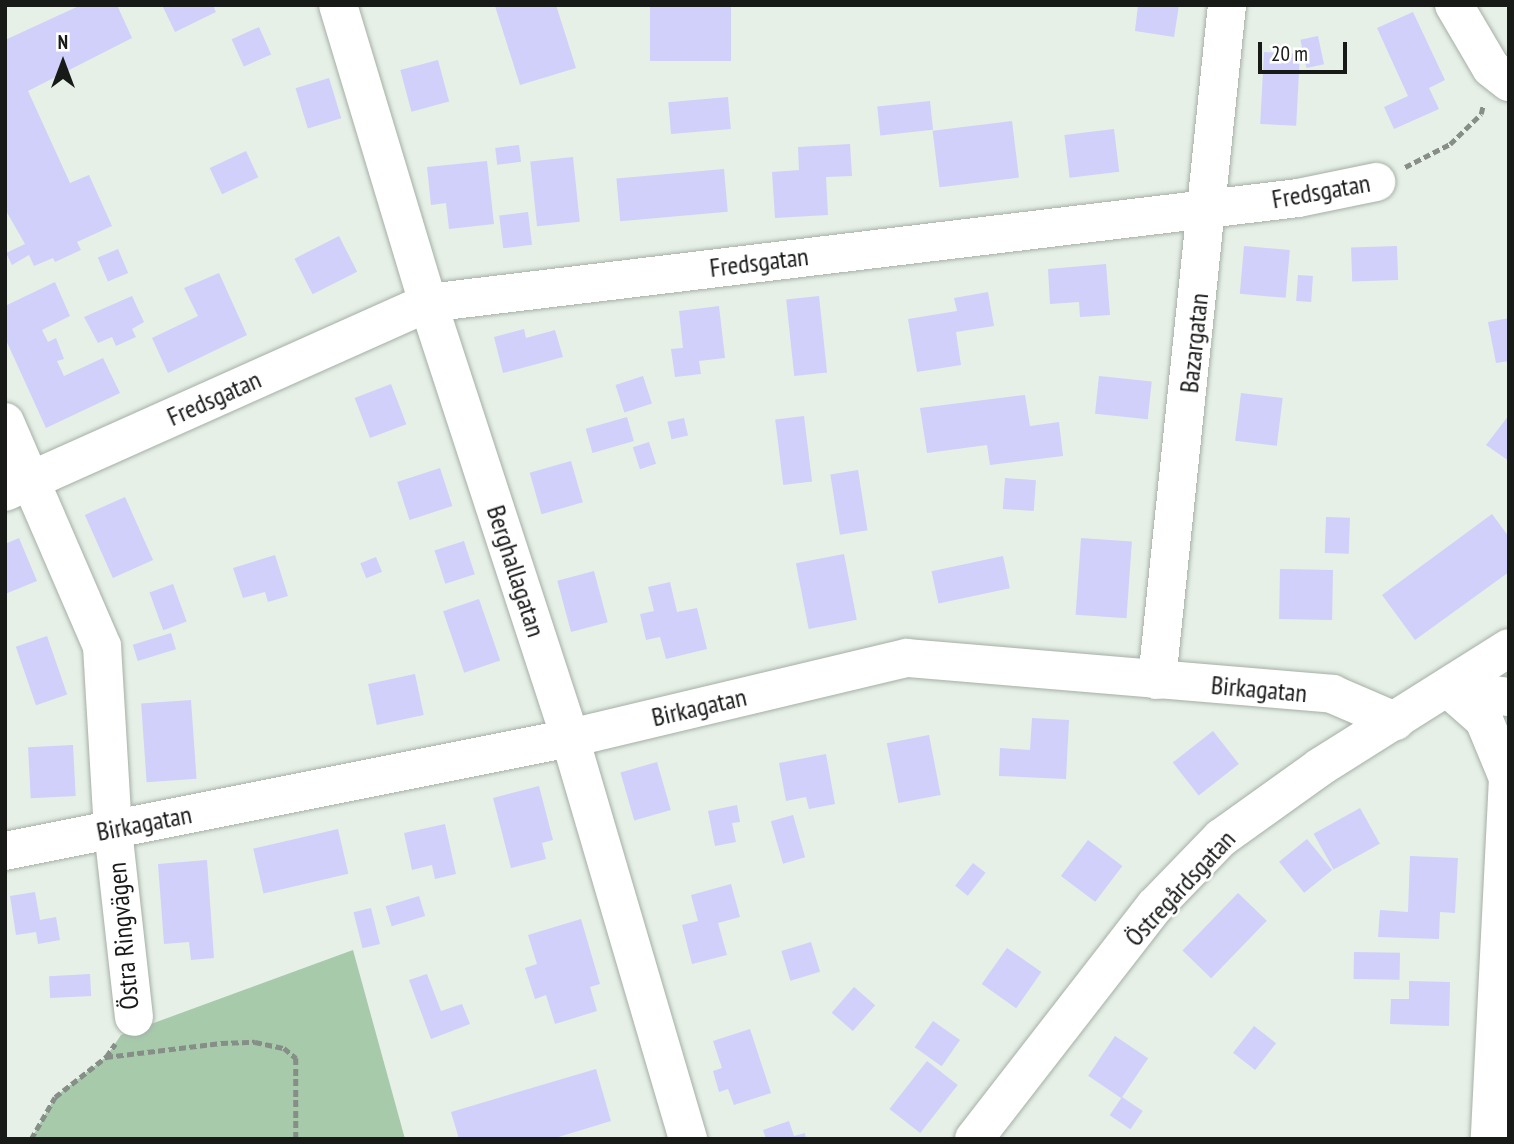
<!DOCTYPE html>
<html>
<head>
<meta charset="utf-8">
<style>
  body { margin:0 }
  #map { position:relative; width:1514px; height:1144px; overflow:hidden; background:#e6f0e7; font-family:"PT Sans Narrow",sans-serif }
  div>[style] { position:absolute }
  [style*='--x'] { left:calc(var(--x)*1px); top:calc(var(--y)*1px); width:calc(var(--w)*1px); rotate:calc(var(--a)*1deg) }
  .green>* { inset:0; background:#a7caab }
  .building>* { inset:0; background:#d1d0fa; transform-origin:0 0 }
  .path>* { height:4.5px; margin-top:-2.25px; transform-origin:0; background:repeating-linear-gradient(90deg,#878e88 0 7px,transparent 0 10.5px) }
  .roads { filter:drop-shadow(0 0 2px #a5afa6) drop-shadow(0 0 2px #a5afa6) }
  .minor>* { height:38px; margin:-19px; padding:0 19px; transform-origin:19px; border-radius:19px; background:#fff }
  span { translate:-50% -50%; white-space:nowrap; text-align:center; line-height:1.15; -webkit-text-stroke:5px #fff; paint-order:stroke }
  .street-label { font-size:26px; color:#171a17 }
  .frame { position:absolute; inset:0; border:7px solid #171a17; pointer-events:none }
  .north { position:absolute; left:28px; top:28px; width:70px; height:70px; -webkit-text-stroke:5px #fff; paint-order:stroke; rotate:0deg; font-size:19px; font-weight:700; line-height:28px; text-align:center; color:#171a17 }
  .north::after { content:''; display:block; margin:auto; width:24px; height:32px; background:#171a17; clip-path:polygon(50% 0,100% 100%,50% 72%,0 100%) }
  .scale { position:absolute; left:1258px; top:42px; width:89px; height:32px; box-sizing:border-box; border:4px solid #171a17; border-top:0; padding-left:9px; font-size:21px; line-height:24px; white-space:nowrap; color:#171a17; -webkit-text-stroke:5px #fff; paint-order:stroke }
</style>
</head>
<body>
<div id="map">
  <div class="green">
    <i style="clip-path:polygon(353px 950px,405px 1139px,31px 1139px,55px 1097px,106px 1057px,121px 1035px)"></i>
  </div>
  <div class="building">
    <i style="clip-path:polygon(81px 5px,117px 5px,132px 38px,28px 91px,70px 183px,89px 175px,112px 226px,77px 242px,81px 250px,55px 262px,53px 258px,34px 266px,29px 255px,12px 265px,6px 253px,25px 244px,5px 209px,5px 40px)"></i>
    <i style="clip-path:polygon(162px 5px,213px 5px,216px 12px,175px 32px)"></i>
    <i style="clip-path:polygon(556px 5px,576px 68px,520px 85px,495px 6px)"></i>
    <i style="left:650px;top:5px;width:81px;height:56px"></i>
    <i style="clip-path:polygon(1138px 5px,1179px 5px,1174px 37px,1135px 31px)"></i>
    <i style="clip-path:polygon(1413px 12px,1445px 80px,1429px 88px,1439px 109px,1394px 129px,1384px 107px,1408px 96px,1377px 28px)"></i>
    <i style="left:259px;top:27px;width:30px;height:30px;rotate:66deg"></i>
    <i style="left:1318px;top:36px;width:29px;height:18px;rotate:78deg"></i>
    <i style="left:1264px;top:52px;width:36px;height:72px;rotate:3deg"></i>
    <i style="left:438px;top:60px;width:43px;height:39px;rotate:75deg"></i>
    <i style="left:329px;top:78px;width:42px;height:35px;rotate:73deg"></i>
    <i style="left:728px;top:97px;width:32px;height:60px;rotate:85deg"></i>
    <i style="left:930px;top:101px;width:29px;height:53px;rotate:84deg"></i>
    <i style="left:1012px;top:121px;width:57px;height:80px;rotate:83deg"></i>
    <i style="left:1114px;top:129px;width:43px;height:50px;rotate:83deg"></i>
    <i style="clip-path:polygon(850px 144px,852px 176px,826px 177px,828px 215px,775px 218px,772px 172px,799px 170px,798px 147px)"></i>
    <i style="left:519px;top:145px;width:17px;height:24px;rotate:83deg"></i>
    <i style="left:246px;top:151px;width:29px;height:40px;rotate:65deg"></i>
    <i style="left:573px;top:157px;width:65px;height:43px;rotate:84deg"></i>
    <i style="clip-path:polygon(487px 161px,494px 224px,449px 229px,446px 203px,431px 205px,427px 167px)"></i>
    <i style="left:724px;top:169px;width:43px;height:108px;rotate:85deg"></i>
    <i style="left:528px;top:212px;width:33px;height:29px;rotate:83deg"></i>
    <i style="left:339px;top:236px;width:40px;height:50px;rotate:63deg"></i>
    <i style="left:1244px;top:246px;width:46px;height:48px;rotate:5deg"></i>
    <i style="left:1397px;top:246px;width:34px;height:46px;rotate:88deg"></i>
    <i style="left:118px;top:249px;width:26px;height:22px;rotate:67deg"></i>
    <i style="clip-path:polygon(1106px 264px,1110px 315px,1080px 317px,1079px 302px,1050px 304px,1048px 269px)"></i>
    <i style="clip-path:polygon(219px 273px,247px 335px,168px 373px,152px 338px,198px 316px,184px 288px)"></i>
    <i style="left:1298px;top:275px;width:15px;height:26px;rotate:4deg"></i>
    <i style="clip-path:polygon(55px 282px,70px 316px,42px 330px,48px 342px,56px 338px,64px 359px,57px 361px,64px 376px,103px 358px,120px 393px,46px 428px,5px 338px,5px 306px)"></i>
    <i style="clip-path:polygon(988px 292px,994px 326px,956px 332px,961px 365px,917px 372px,908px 319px,957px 311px,954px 298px)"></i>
    <i style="clip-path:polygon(132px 296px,144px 322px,132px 329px,136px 337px,116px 346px,112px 337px,98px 343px,84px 317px)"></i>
    <i style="left:819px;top:296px;width:77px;height:33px;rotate:84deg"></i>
    <i style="clip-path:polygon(719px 306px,725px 358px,699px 361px,701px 374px,675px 377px,671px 349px,683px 348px,679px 311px)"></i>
    <i style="clip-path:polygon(1509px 318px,1509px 361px,1496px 363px,1488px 322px)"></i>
    <i style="clip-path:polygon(524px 329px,526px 338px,555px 330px,563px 357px,503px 373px,494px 337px)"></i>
    <i style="left:643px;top:376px;width:29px;height:29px;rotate:72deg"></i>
    <i style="left:1099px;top:376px;width:53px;height:38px;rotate:6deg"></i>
    <i style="left:391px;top:384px;width:43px;height:39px;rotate:69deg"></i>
    <i style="left:1241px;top:393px;width:42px;height:48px;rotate:7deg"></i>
    <i style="clip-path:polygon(1025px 395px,1030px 426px,1059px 422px,1063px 456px,990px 465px,987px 445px,927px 453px,920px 408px)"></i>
    <i style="clip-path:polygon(1509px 415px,1509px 461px,1486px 445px)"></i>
    <i style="left:804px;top:416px;width:66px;height:29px;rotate:83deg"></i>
    <i style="left:627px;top:417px;width:25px;height:43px;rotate:74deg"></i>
    <i style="left:684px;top:418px;width:18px;height:17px;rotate:77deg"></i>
    <i style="left:649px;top:442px;width:23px;height:17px;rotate:72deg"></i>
    <i style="left:571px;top:461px;width:43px;height:43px;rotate:74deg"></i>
    <i style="left:440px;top:468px;width:40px;height:45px;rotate:72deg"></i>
    <i style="left:858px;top:470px;width:61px;height:28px;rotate:81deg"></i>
    <i style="left:1005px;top:478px;width:31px;height:31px;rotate:4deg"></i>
    <i style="left:125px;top:497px;width:69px;height:44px;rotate:66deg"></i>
    <i style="clip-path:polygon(1492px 514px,1509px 537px,1509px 572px,1415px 640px,1382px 595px)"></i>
    <i style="left:1326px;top:517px;width:24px;height:36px;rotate:2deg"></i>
    <i style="clip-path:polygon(19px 538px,37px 581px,5px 594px,5px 544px)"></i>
    <i style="left:1081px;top:538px;width:51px;height:77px;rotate:4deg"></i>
    <i style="left:464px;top:541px;width:35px;height:31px;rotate:72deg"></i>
    <i style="left:844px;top:554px;width:67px;height:49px;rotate:79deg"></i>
    <i style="clip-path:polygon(275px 555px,288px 596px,268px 602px,265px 592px,243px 598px,233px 568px)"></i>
    <i style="left:1003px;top:556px;width:33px;height:73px;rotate:78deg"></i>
    <i style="left:376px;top:557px;width:16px;height:17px;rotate:68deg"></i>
    <i style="left:1280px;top:569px;width:53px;height:50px;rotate:1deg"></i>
    <i style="left:594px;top:571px;width:53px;height:38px;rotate:75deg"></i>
    <i style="clip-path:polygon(670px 582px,677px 612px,697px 608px,707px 649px,666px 659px,660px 637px,646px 640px,640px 614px,654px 611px,648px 587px)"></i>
    <i style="left:173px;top:584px;width:40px;height:25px;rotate:70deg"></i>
    <i style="left:479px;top:599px;width:65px;height:38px;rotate:71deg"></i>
    <i style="left:171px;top:633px;width:17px;height:40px;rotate:73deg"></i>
    <i style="left:47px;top:636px;width:62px;height:33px;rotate:71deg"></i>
    <i style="left:415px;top:674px;width:42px;height:48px;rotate:78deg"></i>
    <i style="left:191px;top:700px;width:79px;height:50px;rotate:86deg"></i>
    <i style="clip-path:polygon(1032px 718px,1069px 720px,1066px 779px,999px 776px,1000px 748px,1030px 750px)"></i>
    <i style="left:1213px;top:731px;width:42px;height:51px;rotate:52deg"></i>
    <i style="left:929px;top:735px;width:61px;height:43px;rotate:79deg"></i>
    <i style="left:73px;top:745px;width:51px;height:45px;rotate:87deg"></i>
    <i style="clip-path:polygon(826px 754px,835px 804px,809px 809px,806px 797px,786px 801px,779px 763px)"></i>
    <i style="left:657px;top:762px;width:50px;height:38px;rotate:74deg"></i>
    <i style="clip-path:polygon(539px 786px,553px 840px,542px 843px,546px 859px,511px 868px,493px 798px)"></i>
    <i style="clip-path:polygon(737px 805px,740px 822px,732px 823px,736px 842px,715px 846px,708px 811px)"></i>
    <i style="left:1360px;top:808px;width:41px;height:53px;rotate:61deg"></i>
    <i style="left:793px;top:815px;width:44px;height:23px;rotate:74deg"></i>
    <i style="clip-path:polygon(445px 824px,456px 874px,435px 879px,432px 865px,412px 870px,404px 833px)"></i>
    <i style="left:338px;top:829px;width:46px;height:87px;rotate:77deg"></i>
    <i style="left:1307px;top:839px;width:40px;height:36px;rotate:51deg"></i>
    <i style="left:1088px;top:840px;width:43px;height:45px;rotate:37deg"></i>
    <i style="clip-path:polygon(1410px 856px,1458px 858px,1455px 913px,1440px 912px,1439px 939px,1378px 937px,1380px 910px,1408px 912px)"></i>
    <i style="clip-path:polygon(207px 860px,214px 958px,191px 960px,189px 942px,164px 944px,158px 864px)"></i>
    <i style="left:973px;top:863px;width:16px;height:29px;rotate:38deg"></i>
    <i style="clip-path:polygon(731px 884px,740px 917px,718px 923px,727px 955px,692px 964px,682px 925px,698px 921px,691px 895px)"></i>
    <i style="clip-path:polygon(35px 892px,40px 920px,56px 917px,60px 940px,38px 944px,36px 932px,16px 935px,10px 896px)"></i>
    <i style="left:1238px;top:893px;width:40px;height:80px;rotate:44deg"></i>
    <i style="left:419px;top:896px;width:21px;height:35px;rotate:73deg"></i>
    <i style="left:371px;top:908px;width:37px;height:18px;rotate:76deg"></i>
    <i style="clip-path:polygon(581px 919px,600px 984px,590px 987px,597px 1011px,555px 1024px,546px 995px,535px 999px,525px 968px,537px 964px,528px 935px)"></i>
    <i style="left:811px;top:942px;width:31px;height:31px;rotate:73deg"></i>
    <i style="left:1007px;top:948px;width:42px;height:44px;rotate:35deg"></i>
    <i style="left:1354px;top:952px;width:46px;height:27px;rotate:1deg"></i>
    <i style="left:90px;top:974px;width:22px;height:41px;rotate:87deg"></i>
    <i style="clip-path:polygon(427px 974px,441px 1011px,462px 1004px,470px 1024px,431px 1039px,409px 980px)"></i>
    <i style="clip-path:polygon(1409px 981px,1450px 982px,1449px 1026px,1390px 1024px,1391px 999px,1409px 999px)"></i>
    <i style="left:854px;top:987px;width:28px;height:34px;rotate:41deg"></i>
    <i style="left:933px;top:1021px;width:33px;height:32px;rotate:35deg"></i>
    <i style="left:1254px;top:1026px;width:28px;height:34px;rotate:38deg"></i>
    <i style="clip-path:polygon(750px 1029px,771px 1093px,734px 1105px,728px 1089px,719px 1092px,713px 1071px,722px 1068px,713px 1041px)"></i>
    <i style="left:1115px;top:1036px;width:40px;height:48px;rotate:34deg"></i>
    <i style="left:927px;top:1061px;width:39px;height:61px;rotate:38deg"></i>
    <i style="clip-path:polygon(596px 1069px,611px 1121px,552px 1139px,459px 1139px,451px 1112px)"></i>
    <i style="left:1122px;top:1097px;width:25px;height:22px;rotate:34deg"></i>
    <i style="clip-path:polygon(789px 1121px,794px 1136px,805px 1133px,806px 1139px,766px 1139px,763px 1130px)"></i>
  </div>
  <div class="path">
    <i style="--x:1405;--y:167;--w:51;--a:-27.1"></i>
    <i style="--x:1450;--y:144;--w:43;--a:-44.1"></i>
    <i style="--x:1481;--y:114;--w:9;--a:-77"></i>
    <i style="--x:106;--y:1057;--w:116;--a:-6.9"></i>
    <i style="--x:221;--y:1043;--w:34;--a:-2"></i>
    <i style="--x:255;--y:1042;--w:30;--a:12"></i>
    <i style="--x:284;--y:1048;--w:16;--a:40"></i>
    <i style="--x:296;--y:1058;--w:81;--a:90"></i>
    <i style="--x:31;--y:1139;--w:48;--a:-60.3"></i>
    <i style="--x:55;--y:1097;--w:65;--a:-38.1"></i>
    <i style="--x:106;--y:1057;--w:16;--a:-55"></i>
  </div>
  <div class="roads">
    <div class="minor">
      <i style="--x:338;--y:5;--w:311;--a:73.2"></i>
      <i style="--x:428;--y:303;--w:458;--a:71.9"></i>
      <i style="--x:570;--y:738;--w:418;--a:73.6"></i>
      <i style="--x:1454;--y:5;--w:73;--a:59.6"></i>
      <i style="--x:1491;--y:68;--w:23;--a:38"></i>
      <i style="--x:5;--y:422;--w:244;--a:66.6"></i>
      <i style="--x:102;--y:646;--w:184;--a:86.6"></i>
      <i style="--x:113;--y:830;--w:188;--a:83.6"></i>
      <i style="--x:5;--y:492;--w:463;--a:-24.1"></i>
      <i style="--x:428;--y:303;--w:876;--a:-6.88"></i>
      <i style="--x:1298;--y:198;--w:80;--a:-11.6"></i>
      <i style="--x:1157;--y:680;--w:679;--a:-84.08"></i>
      <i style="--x:1449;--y:689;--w:47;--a:41.5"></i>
      <i style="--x:1484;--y:720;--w:63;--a:67.5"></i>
      <i style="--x:1508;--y:778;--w:361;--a:92.9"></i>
      <i style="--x:1449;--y:689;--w:61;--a:7.6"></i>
      <i style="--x:5;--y:851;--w:576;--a:-11.31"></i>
      <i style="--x:570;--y:738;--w:346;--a:-13.4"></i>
      <i style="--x:907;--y:658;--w:427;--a:4.8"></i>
      <i style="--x:1332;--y:694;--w:69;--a:23.2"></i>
      <i style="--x:974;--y:1139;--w:295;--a:-52.2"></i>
      <i style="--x:1155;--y:906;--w:95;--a:-45.9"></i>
      <i style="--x:1221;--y:838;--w:122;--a:-35.6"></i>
      <i style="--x:1320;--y:767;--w:223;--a:-32.2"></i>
    </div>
  </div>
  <div class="street-label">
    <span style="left:1321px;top:191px;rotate:-10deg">Fredsgatan</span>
    <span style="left:759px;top:262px;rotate:-7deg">Fredsgatan</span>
    <span style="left:1194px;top:343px;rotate:-84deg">Bazargatan</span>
    <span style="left:214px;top:398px;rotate:-24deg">Fredsgatan</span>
    <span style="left:516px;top:571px;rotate:72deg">Berghallagatan</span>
    <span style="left:1259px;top:689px;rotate:5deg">Birkagatan</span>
    <span style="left:699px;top:707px;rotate:-13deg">Birkagatan</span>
    <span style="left:144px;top:823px;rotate:-11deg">Birkagatan</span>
    <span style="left:1180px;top:888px;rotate:-47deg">Östregårdsgatan</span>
    <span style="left:123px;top:936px;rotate:-95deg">Östra Ringvägen</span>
  </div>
  <div class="frame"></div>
  <div class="north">N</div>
  <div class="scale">20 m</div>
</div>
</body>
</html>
